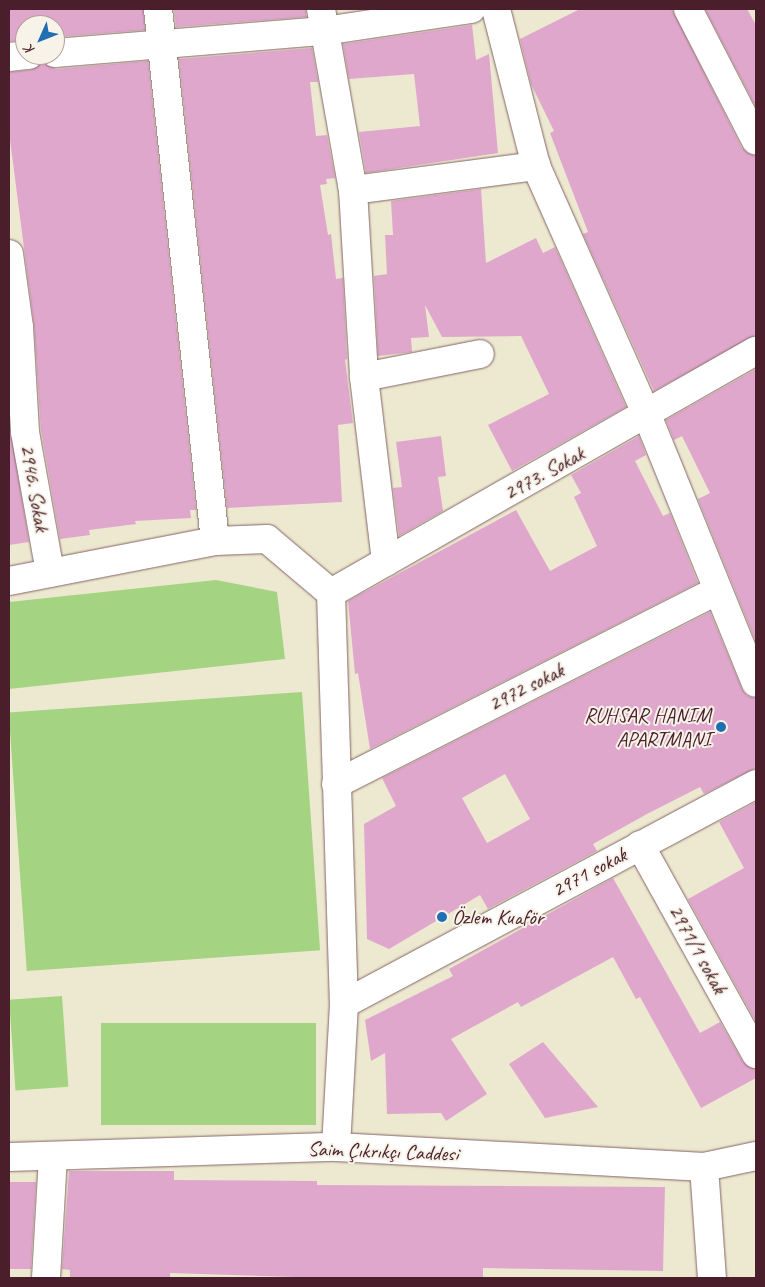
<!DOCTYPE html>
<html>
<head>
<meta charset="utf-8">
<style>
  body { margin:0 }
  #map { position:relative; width:765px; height:1287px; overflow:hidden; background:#ede8d0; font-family:Caveat,sans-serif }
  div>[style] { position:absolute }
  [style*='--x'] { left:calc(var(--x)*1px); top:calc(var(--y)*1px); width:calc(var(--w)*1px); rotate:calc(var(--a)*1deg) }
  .green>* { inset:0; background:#a4d381; transform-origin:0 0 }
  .building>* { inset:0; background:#e0a7cd }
  .roads { filter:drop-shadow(0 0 1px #836565) drop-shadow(0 0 1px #836565) }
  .minor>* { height:28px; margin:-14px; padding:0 14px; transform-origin:14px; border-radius:14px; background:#fff }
  .major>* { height:28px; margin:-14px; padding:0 14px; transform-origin:14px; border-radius:14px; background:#fff }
  .dots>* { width:14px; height:14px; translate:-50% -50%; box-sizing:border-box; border:2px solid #f7f3e8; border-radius:50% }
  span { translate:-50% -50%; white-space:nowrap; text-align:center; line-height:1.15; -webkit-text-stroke:4px #f7f3e8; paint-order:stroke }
  .street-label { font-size:21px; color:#4a1f2b }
  .poi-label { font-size:21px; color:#4a1f2b }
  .right { translate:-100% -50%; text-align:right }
  .left { translate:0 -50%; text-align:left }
  .frame { position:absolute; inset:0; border:10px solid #4a1f2b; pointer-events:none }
  .north { position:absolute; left:15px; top:15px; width:50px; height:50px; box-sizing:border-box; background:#f7f3e8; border:1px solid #b29e9c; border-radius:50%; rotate:226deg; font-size:14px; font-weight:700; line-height:20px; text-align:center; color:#4a1f2b }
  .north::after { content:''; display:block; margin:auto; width:18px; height:22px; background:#1f6fb2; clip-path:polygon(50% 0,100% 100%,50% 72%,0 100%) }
</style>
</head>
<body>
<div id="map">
  <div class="green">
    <i style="clip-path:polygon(216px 580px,277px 592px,285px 659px,9px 689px,9px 602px)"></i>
    <i style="left:302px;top:692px;width:259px;height:294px;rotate:86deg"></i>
    <i style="left:62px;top:996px;width:91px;height:53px;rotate:86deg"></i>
    <i style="left:101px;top:1023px;width:215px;height:102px"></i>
  </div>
  <div class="building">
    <i style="clip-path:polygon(9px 9px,143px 9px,145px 30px,55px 37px,55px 25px,25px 25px,25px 40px,9px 41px)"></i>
    <i style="clip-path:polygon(174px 9px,306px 9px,306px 17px,176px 27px)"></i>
    <i style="clip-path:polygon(580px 9px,672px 9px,742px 148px,756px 156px,756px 335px,654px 391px,583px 234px,588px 232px,550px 133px,554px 131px,531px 84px,520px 39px)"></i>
    <i style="clip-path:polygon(705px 9px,747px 9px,756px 25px,756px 107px)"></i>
    <i style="clip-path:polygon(472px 25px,476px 60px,489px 54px,498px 153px,366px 173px,359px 132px,420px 126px,414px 74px,349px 79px,343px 44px)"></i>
    <i style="clip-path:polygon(312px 48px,318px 82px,310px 82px,316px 136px,327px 135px,335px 178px,326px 179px,327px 184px,320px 185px,328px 235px,331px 234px,336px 279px,343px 278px,347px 359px,345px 360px,353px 423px,338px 425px,342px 502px,227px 508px,179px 59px)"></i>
    <i style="clip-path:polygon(148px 61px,196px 510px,190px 510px,191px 518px,135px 521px,136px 524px,89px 530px,90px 535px,60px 539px,41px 430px,34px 325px,9px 132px,9px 72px,31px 70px,43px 62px,56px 69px)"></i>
    <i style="clip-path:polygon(481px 189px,486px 263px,536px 238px,543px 253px,555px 247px,626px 407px,512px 471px,488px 425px,549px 394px,521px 336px,442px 337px,425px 305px,429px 337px,411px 338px,412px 352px,378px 356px,374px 276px,387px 274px,385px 235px,393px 235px,391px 201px)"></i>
    <i style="clip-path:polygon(756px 369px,756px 642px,698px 499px,710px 493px,682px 436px,674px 440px,666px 420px)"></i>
    <i style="clip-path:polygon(9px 422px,29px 542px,9px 545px)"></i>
    <i style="clip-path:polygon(441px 436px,446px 476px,438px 477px,443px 511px,399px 536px,393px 488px,402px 487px,396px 442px)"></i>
    <i style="clip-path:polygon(639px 436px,646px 455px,635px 461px,663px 516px,670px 513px,698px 583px,370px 749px,358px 673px,355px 674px,348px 601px,516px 510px,550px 571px,597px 546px,574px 497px,581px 493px,571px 475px)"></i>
    <i style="clip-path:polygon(evenodd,710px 612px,742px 689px,747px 696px,756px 698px,756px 768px,704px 794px,700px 787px,647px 814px,593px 844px,597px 851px,488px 909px,480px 895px,389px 949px,367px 939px,364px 824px,396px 806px,382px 778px,710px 612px,505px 774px,530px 819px,487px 843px,462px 798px,505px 774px)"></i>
    <i style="clip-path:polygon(756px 802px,756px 1022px,688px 899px,744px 868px,719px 822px)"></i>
    <i style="clip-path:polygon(613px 878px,700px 1033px,720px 1022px,743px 1062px,756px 1070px,756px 1078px,701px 1108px,640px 997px,636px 999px,613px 957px,521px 1007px,518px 1002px,451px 1039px,487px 1094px,446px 1121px,441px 1113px,387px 1114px,385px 1053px,371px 1061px,365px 1020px,453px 976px,449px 969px)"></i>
    <i style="clip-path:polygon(543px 1042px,598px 1107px,545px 1118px,509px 1064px)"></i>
    <i style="clip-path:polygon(69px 1171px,174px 1171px,174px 1180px,317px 1181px,317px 1185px,665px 1187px,663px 1271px,483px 1268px,483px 1278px,326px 1278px,170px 1273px,170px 1278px,70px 1278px,70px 1270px,62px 1269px)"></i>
    <i style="clip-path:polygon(9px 1182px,36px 1182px,31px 1269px,9px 1269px)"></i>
  </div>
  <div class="roads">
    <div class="minor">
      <i style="--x:158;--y:9;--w:535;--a:83.88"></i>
      <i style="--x:321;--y:9;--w:184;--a:80"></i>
      <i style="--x:353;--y:190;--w:187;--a:86.6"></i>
      <i style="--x:364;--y:377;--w:186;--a:83.2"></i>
      <i style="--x:496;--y:9;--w:162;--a:75.7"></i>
      <i style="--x:536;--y:166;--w:273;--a:66"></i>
      <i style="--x:647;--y:415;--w:289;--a:67.9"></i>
      <i style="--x:688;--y:9;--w:148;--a:62.7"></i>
      <i style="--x:55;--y:53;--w:270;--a:-4.7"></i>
      <i style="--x:324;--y:31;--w:149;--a:-8.5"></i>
      <i style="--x:9;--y:57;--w:20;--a:-6"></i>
      <i style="--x:353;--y:190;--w:185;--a:-7.5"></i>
      <i style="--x:9;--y:254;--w:74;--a:82.2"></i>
      <i style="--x:19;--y:327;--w:105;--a:86.7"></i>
      <i style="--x:25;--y:432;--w:143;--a:79.9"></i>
      <i style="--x:364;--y:377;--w:118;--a:-11.2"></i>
      <i style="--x:9;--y:581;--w:210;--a:-11"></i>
      <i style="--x:215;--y:541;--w:52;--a:-2.2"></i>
      <i style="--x:267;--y:539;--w:84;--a:40.2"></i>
      <i style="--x:331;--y:593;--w:411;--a:88.2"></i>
      <i style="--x:344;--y:1004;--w:143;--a:93.2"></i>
      <i style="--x:331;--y:593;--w:489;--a:-29.7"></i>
      <i style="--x:336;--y:784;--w:427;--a:-26.9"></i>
      <i style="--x:640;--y:845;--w:239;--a:61"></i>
      <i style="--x:344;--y:1004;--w:467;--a:-28.1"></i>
      <i style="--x:704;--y:1167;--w:111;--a:85.9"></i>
      <i style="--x:46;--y:1278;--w:121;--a:-86.7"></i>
    </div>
    <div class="major">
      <i style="--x:9;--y:1157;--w:327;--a:-1.8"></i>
      <i style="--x:336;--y:1147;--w:369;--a:3.1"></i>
      <i style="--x:704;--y:1167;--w:53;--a:-11.9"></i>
    </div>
  </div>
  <div class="dots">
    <i style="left:721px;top:727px;background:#1f6fb2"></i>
    <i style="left:442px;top:917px;background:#1f6fb2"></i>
  </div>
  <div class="street-label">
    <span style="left:544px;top:473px;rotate:-29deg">2973. Sokak</span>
    <span style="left:35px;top:488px;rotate:80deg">2946. Sokak</span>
    <span style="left:526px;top:687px;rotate:-27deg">2972 sokak</span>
    <span style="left:589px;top:872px;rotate:-28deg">2971 sokak</span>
    <span style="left:698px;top:949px;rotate:61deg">2971/1 sokak</span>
    <span style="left:383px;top:1151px;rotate:2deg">Saim Çıkrıkçı Caddesi</span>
  </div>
  <div class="poi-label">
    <span class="right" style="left:711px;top:727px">RUHSAR HANIM<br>APARTMANI</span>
    <span class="left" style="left:452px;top:917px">Özlem Kuaför</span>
  </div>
  <div class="frame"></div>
  <div class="north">K</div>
</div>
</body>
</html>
